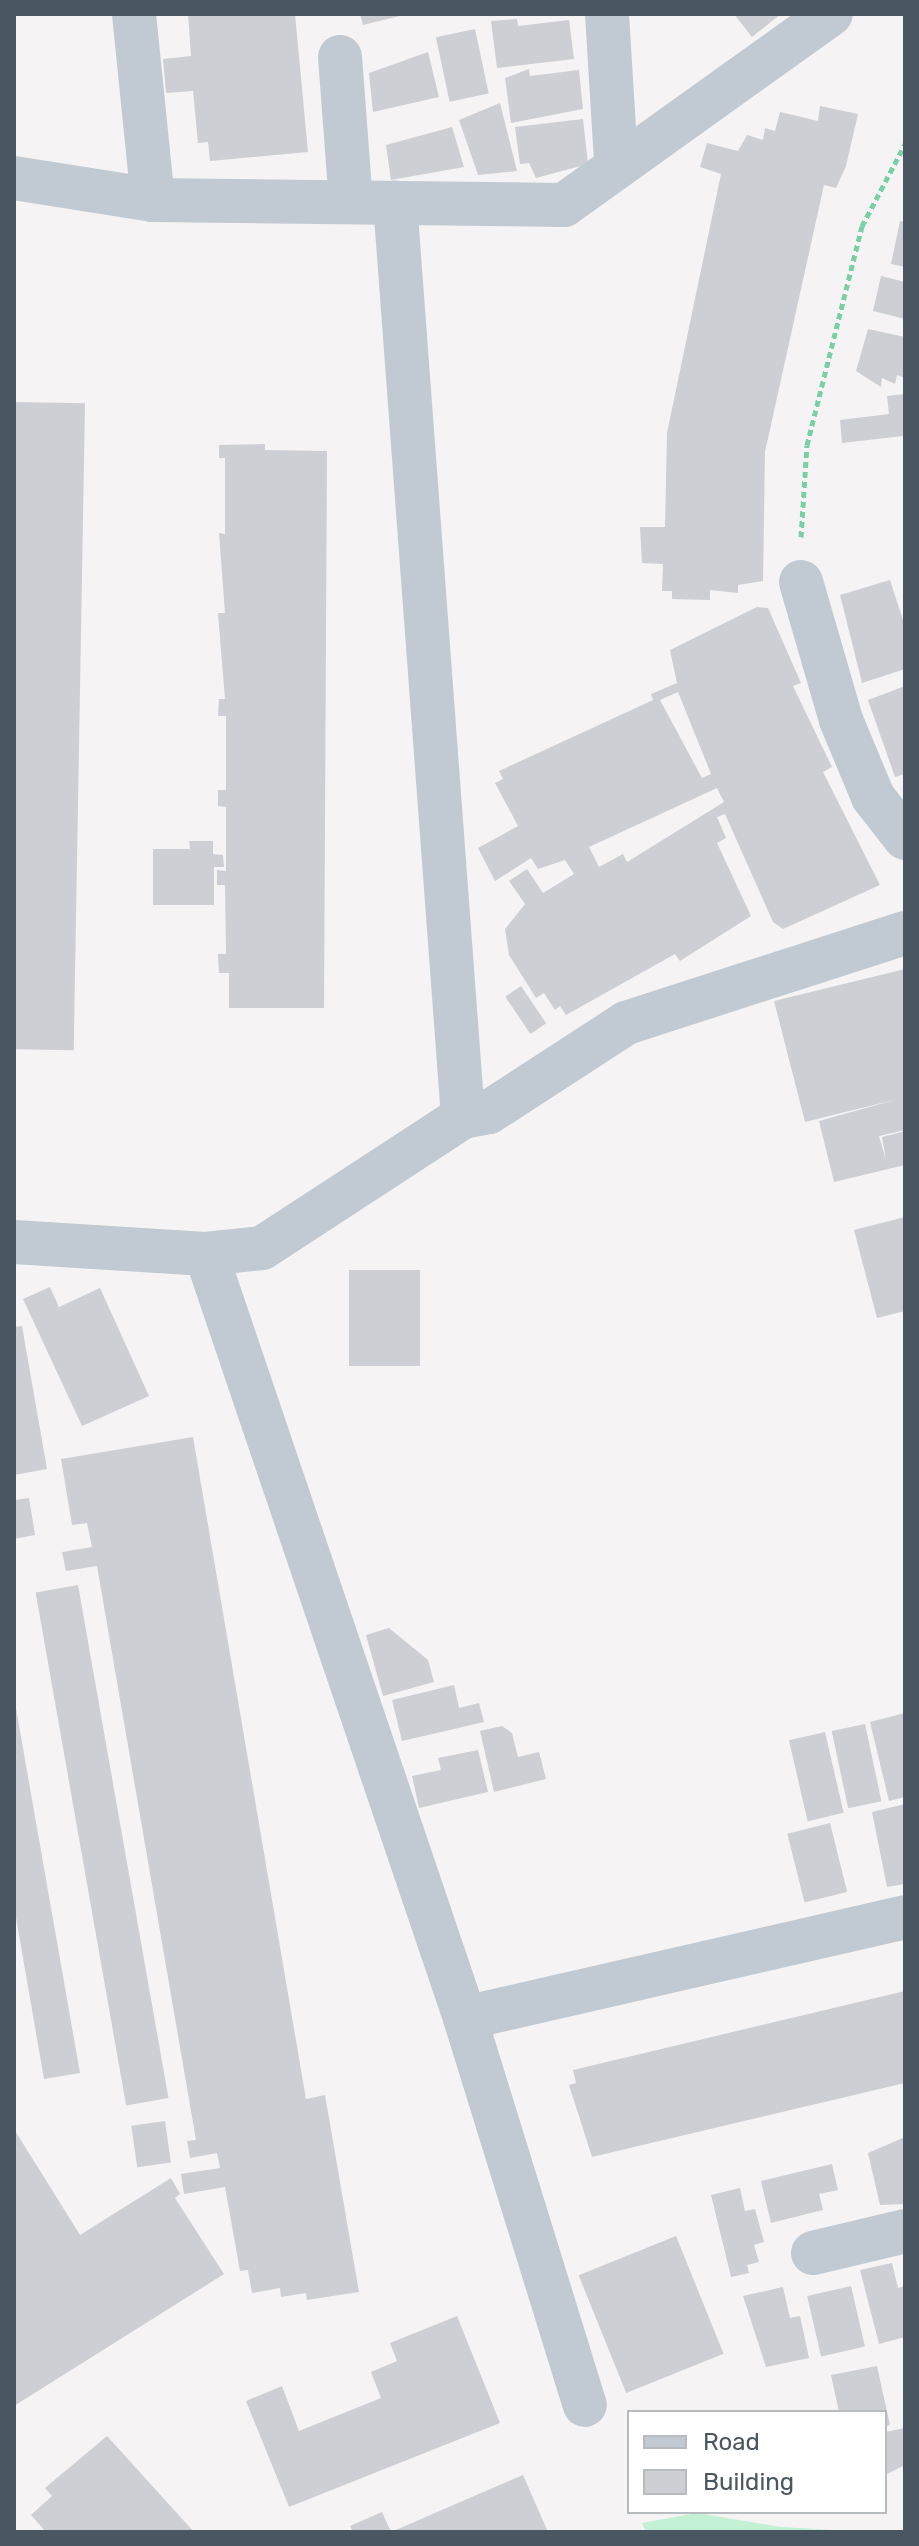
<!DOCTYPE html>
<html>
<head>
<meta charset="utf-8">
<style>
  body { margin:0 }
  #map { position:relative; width:919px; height:2546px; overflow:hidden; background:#f5f3f3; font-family:Rubik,sans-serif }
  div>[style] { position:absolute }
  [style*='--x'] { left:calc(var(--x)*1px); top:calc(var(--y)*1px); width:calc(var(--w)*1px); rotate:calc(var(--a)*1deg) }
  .green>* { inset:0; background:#c3f1d5 }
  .building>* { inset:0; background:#cdcfd5; transform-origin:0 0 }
  .path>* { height:5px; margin-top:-2.5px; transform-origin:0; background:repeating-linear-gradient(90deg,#7ad0a6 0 6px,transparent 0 10px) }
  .minor>* { height:44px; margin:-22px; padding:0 22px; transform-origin:22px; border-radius:22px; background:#c1cad2 }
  span { translate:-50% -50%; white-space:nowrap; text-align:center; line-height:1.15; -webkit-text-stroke:8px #fff; paint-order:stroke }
  .frame { position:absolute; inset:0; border:16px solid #4a5661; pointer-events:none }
  .legend { position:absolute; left:627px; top:2410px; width:260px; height:104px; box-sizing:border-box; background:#fff; border:2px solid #b7bbc0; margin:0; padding:10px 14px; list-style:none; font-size:24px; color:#4a5661 }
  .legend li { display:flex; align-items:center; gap:16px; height:40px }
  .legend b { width:40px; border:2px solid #b7bbc0 }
</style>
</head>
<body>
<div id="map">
  <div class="green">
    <i style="clip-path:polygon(697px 2513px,781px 2527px,872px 2532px,646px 2532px,642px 2523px)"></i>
  </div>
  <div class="building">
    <i style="clip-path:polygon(188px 14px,295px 14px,308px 152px,210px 161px,208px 142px,198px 143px,193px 91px,166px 93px,163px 59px,191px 56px)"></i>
    <i style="clip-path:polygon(360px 14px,403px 14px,404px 15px,363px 25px)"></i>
    <i style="clip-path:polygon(734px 14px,781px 14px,752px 37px)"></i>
    <i style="clip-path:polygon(517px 19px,518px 26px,569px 20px,574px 59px,497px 68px,491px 21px)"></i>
    <i style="left:475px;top:29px;width:66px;height:40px;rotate:78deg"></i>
    <i style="clip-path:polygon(428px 52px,439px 97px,373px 112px,369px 73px)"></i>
    <i style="clip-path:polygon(529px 69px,530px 76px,579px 70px,583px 109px,511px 123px,505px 78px)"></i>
    <i style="clip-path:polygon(500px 103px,517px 171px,478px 175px,459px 120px)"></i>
    <i style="clip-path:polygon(820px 106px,858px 114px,846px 166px,836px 188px,824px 185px,765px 452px,763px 581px,738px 585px,738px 593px,710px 590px,710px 600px,672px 599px,672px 591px,662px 591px,663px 564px,642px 563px,640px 527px,665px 527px,667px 433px,721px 174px,700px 167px,707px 143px,738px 151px,747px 135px,763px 140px,765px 128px,775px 131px,780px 112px,818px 121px)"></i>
    <i style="clip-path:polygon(583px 119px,588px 164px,536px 178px,529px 163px,520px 164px,515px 127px)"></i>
    <i style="clip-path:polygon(452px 127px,464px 167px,391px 180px,386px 145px)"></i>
    <i style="clip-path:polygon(900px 221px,905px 222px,905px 267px,891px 264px)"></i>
    <i style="clip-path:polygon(881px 276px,905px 282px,905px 319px,873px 311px)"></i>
    <i style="clip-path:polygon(868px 329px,905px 337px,905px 378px,897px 375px,895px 384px,882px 378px,881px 387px,856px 371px)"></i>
    <i style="clip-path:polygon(905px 394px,903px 436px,842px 443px,840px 420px,889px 414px,887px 396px)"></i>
    <i style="left:14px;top:402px;width:71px;height:647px;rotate:1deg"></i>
    <i style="clip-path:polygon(265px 444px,265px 450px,327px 451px,324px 1008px,229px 1008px,229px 973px,219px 973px,218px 954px,226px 954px,225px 885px,217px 885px,217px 870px,226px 871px,226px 807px,218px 806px,218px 790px,226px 790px,226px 716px,218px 716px,219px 699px,225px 699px,218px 613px,225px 613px,219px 533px,225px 534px,225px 458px,219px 458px,219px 445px)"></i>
    <i style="clip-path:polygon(890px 580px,905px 626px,905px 669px,862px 683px,840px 595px)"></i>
    <i style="clip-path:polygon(evenodd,757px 607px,768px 608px,801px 683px,793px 686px,832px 767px,823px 772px,880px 885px,783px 929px,773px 922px,725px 814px,717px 817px,726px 838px,717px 843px,751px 916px,680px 961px,675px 954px,566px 1015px,560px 1006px,555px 1010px,544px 993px,536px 998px,509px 955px,505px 929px,525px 904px,509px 881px,527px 869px,543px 893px,574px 874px,565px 860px,538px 869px,531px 858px,495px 881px,478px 848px,518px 826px,495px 783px,503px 779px,499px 771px,653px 700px,651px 694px,677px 683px,670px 650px,757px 607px,678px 692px,711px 774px,702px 778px,660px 700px,678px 692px,757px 607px,717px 788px,724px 802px,627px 862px,623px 854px,599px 867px,589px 847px,717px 788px)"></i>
    <i style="clip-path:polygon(905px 686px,905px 774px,895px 777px,868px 700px)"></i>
    <i style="clip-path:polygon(189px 841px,213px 841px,213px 854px,223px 855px,224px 867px,214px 867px,214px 905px,153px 905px,153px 849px,190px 849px)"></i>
    <i style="clip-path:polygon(905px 969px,905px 1130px,879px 1136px,886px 1160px,882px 1137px,905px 1131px,905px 1165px,834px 1182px,819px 1121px,898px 1099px,805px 1122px,774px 1001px)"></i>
    <i style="left:521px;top:986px;width:45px;height:19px;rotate:56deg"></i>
    <i style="clip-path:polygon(905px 1217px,905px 1311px,877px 1318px,854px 1230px)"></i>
    <i style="left:349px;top:1270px;width:71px;height:96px"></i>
    <i style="clip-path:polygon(50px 1287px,59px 1307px,100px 1288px,149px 1396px,82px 1426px,23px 1299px)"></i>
    <i style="clip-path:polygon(22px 1326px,47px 1469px,14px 1475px,14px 1327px)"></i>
    <i style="clip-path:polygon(193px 1437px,306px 2099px,325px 2095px,359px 2292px,307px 2300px,306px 2293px,281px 2297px,280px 2288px,252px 2293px,248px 2270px,240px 2271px,225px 2187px,184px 2194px,181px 2174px,220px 2168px,217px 2153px,190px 2158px,187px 2141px,196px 2140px,97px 1566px,66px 1571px,62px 1552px,92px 1547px,87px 1523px,72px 1525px,61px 1459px)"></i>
    <i style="clip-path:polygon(29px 1498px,35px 1535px,14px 1539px,14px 1500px)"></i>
    <i style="left:78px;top:1585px;width:521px;height:43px;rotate:80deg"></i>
    <i style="clip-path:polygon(389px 1628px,428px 1660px,434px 1682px,383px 1696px,366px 1635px)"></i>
    <i style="clip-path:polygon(454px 1685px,459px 1708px,479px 1703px,484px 1722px,402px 1741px,392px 1700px)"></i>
    <i style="clip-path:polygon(14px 1697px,80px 2073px,44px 2079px,14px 1906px)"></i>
    <i style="clip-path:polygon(905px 1713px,905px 1797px,889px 1801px,870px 1722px)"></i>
    <i style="left:865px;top:1724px;width:79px;height:34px;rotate:78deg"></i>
    <i style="clip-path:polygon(502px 1726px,512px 1733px,518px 1757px,539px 1752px,546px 1779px,494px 1792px,480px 1731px)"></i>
    <i style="left:825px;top:1732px;width:83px;height:37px;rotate:77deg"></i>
    <i style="clip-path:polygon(478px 1750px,488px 1792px,419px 1808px,412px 1776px,441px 1770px,438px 1758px)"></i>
    <i style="clip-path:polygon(905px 1804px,905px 1884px,887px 1887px,872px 1812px)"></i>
    <i style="left:830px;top:1823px;width:71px;height:44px;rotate:76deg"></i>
    <i style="clip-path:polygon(905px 1991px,905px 2083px,592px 2157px,569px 2085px,576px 2083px,573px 2070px)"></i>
    <i style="left:165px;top:2121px;width:42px;height:34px;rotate:82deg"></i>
    <i style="clip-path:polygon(14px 2129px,80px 2235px,171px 2178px,180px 2194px,175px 2198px,224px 2274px,14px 2406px)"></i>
    <i style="clip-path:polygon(905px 2137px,905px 2204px,880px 2205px,868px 2153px)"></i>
    <i style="clip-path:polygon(832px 2164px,838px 2190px,819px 2194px,823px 2210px,771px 2223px,761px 2181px)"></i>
    <i style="clip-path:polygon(740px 2188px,745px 2211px,755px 2209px,764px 2242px,754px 2245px,759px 2262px,747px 2265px,749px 2273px,731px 2277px,711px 2195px)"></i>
    <i style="left:676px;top:2236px;width:127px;height:105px;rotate:68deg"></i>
    <i style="clip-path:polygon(892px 2263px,898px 2288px,905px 2286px,905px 2337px,879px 2344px,860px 2270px)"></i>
    <i style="left:851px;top:2286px;width:62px;height:45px;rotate:77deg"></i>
    <i style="clip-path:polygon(783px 2287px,790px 2318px,800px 2316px,809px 2358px,766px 2367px,743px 2296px)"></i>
    <i style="clip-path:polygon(457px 2316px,500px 2423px,289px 2507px,246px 2401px,282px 2386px,299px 2431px,381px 2398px,371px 2372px,397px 2361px,390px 2343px)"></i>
    <i style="clip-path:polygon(877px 2366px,890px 2425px,885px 2426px,885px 2412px,839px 2412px,831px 2375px)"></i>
    <i style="clip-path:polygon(905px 2428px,905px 2465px,885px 2475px,885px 2432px)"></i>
    <i style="clip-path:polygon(107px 2436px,194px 2532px,46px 2532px,31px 2515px,52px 2496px,45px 2488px)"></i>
    <i style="clip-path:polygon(523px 2475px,548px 2532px,391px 2532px)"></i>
    <i style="clip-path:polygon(382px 2512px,391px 2532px,353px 2532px,350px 2526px)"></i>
  </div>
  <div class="path">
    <i style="--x:801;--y:537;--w:92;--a:-86.3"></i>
    <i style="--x:807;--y:445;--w:226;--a:-75.9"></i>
    <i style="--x:862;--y:226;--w:93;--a:-62.3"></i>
  </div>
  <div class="minor">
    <i style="--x:134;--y:14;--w:187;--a:84.2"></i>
    <i style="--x:607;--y:14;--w:149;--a:86.5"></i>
    <i style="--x:340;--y:57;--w:145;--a:85.7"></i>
    <i style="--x:14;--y:178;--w:141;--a:9"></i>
    <i style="--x:153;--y:200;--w:411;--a:0.7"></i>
    <i style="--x:564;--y:205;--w:328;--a:-35.6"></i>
    <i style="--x:801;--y:582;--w:144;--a:73.8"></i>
    <i style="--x:841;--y:720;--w:83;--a:67.4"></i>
    <i style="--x:873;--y:797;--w:52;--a:52"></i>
    <i style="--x:463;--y:1117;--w:26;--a:-11"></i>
    <i style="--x:489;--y:1112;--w:163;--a:-33"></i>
    <i style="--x:626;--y:1023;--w:293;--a:-17.9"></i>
    <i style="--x:14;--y:1242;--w:192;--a:3.6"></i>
    <i style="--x:206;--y:1254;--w:56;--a:-6.1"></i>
    <i style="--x:262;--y:1248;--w:240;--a:-33.1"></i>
    <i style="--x:463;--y:1117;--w:917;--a:-94.25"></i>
    <i style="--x:206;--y:1254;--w:807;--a:71.27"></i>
    <i style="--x:465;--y:2018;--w:405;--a:72.8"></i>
    <i style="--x:465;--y:2018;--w:451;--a:-12.9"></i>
    <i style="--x:813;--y:2253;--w:95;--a:-13.4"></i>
  </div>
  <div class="frame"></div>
  <ul class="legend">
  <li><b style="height:10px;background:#c1cad2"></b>Road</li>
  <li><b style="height:22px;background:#cdcfd5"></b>Building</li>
  </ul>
</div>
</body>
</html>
